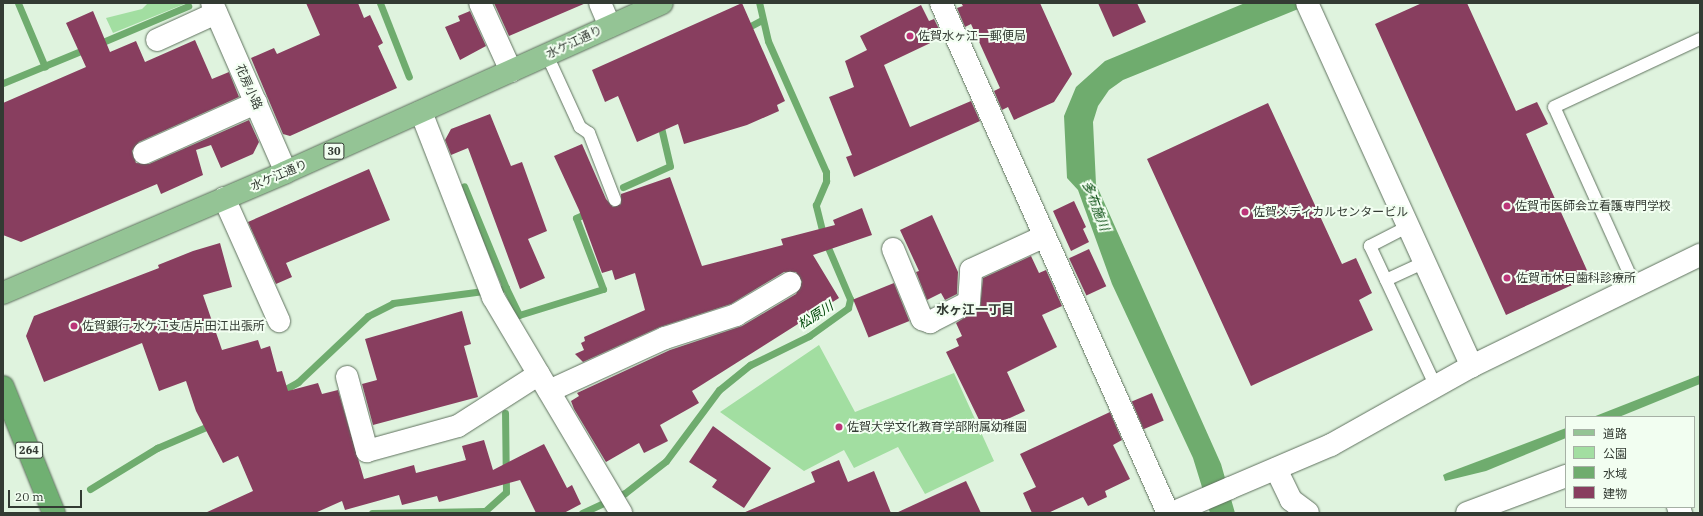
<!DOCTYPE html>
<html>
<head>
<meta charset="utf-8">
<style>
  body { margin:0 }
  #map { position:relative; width:1703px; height:516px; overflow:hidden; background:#dff3de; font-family:"IBM Plex Serif","Noto Sans JP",serif }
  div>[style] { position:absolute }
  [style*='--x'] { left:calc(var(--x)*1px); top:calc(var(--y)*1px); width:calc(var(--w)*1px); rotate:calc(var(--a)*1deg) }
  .green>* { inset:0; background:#a2dea1 }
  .water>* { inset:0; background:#6fac6e }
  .stream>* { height:7px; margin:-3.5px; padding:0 3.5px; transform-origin:3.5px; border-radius:3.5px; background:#6fac6e }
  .building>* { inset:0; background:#883e5f; transform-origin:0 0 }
  .roads { filter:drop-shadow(0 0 1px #60725f) drop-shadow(0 0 1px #60725f) }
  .service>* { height:12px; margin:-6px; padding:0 6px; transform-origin:6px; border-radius:6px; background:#fff }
  .minor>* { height:22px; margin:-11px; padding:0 11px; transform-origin:11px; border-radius:11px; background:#fff }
  .tertiary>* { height:22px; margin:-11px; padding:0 11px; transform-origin:11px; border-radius:11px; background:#fff }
  .primary>* { height:22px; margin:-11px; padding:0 11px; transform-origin:11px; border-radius:11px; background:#94c495 }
  .trunk>* { height:22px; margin:-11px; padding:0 11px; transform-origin:11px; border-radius:11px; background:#70b072 }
  .dots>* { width:11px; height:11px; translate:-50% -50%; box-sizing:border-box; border:2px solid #f2fef1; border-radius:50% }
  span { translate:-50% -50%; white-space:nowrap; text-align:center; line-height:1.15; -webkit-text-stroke:4px #f2fef1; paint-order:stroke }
  .shield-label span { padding:1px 3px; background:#f2fef1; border:1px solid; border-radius:3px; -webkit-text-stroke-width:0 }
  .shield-label { font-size:11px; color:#333b33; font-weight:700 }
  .poi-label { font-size:12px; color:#333b33 }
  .left { translate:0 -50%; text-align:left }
  .street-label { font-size:12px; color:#333b33 }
  .water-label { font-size:13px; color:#014709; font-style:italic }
  .neighbourhood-label { font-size:13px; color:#333b33; font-weight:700 }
  .frame { position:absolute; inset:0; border:4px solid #333b33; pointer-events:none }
  .legend { position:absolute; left:1565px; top:416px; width:130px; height:92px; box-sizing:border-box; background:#f2fef1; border:1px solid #a6b0a5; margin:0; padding:5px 7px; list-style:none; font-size:12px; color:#333b33 }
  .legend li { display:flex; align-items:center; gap:8px; height:20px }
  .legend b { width:20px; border:1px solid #a6b0a5 }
  .scale { position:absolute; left:8px; top:490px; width:74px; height:18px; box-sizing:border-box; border:2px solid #333b33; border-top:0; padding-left:5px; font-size:12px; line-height:14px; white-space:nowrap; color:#333b33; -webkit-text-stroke:3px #f2fef1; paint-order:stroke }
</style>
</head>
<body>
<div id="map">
  <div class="green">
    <i style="clip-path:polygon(148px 3px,187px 3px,113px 33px,106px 18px,142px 9px)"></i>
    <i style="clip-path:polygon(819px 345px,855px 412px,954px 373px,994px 461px,925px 494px,898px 447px,854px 468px,844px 450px,804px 471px,720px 412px)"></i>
  </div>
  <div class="water">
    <i style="clip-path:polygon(1245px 3px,1313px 3px,1123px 80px,1109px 90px,1098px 106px,1093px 122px,1096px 184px,1221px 464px,1235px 513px,1210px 513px,1193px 458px,1112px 284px,1078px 190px,1067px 178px,1064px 116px,1076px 87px,1105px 61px)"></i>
    <i style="clip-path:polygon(1700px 375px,1700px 384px,1619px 417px,1593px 417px)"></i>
    <i style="clip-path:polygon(1566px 428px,1566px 438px,1486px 471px,1445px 481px,1443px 475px,1447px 473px)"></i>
  </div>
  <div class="stream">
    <i style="--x:18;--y:3;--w:69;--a:67.1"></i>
    <i style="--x:380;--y:3;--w:79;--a:68.6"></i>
    <i style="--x:743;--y:30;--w:21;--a:-28"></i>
    <i style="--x:98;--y:44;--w:98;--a:-22.9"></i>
    <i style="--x:3;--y:83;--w:92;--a:-22.4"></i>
    <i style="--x:623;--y:187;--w:51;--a:-24.1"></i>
    <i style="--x:670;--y:166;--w:44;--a:-103.1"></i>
    <i style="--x:506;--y:288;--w:30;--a:64"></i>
    <i style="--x:519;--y:315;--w:88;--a:-17.2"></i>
    <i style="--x:603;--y:289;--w:76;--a:-110.8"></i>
    <i style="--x:576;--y:218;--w:14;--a:-25"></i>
    <i style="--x:280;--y:392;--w:21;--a:-29"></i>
    <i style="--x:298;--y:382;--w:96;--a:-43.3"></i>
    <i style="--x:368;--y:316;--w:28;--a:-27"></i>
    <i style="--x:393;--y:303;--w:114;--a:-7.6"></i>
    <i style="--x:506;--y:288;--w:110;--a:-112.4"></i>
    <i style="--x:90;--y:489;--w:79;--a:-31.5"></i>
    <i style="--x:157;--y:448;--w:61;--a:-23.2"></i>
    <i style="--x:372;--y:513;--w:113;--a:-1"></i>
    <i style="--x:485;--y:511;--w:28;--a:-42"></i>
    <i style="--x:506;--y:492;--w:79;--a:-90.7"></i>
    <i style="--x:582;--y:513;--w:47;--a:-24.9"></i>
    <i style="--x:625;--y:493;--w:52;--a:-38"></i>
    <i style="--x:666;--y:461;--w:89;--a:-53.3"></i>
    <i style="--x:719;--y:390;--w:40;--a:-39"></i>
    <i style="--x:750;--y:365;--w:66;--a:-26.2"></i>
    <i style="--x:809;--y:336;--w:48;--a:-35.7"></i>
    <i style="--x:848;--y:308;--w:9;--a:-77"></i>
    <i style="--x:850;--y:299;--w:66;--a:-113.1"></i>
    <i style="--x:824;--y:238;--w:34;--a:-104"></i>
    <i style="--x:816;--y:205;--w:26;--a:-67"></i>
    <i style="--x:826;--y:181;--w:9;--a:-90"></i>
    <i style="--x:826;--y:172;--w:143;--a:-113.9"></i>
    <i style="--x:768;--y:41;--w:39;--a:-103"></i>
  </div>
  <div class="building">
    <i style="clip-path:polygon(306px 3px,358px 3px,364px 18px,370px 15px,383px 43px,378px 46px,397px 88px,290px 136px,283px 134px,251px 58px,274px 48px,277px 54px,320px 35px)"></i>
    <i style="clip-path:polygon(494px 3px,586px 3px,509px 36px)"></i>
    <i style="clip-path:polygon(742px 3px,785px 101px,777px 105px,779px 111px,747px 125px,684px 144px,678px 124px,637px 142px,618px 96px,605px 102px,592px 70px)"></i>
    <i style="clip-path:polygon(961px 3px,1040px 3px,1072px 74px,1054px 102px,1014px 120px,1008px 107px,1002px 110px,994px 91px,1000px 88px,971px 24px,965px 27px,957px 8px,963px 6px)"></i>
    <i style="clip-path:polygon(1098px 3px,1137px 3px,1146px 22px,1113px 37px)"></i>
    <i style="clip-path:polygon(1422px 3px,1467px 3px,1516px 111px,1537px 102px,1548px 124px,1526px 134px,1590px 277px,1506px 315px,1375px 24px)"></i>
    <i style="clip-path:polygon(921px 5px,929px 21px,934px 19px,943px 37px,884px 65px,910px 127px,971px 101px,980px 121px,854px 177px,846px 157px,852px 155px,829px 97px,854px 87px,845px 61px,867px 50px,860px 36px)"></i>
    <i style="clip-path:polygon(93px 11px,110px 52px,136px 41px,145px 62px,195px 40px,212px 79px,229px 72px,239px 97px,139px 142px,132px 151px,136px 163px,149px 164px,249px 120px,259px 142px,253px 154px,221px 168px,211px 145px,196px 150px,203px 175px,161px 194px,157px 184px,21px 242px,3px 235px,3px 103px,86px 67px,66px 23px)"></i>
    <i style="clip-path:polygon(470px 11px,486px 46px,460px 60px,445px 27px,460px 21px,458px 16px)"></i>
    <i style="clip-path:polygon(1268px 103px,1342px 264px,1356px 258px,1372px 293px,1359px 300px,1373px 330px,1251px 386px,1147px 159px)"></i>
    <i style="clip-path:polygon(490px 114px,511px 166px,522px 162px,547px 231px,528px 239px,545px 278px,520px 289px,468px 148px,451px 155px,445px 140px,451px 129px)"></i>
    <i style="clip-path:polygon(582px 144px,606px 199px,613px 207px,621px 204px,621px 194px,670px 177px,702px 266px,783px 245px,781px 239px,835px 225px,833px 220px,862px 208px,872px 235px,813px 255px,839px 298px,692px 391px,699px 403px,660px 425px,668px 441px,644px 453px,639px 443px,606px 462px,574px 409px,571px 401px,579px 396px,577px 393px,670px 350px,742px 326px,796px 294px,802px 282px,796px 272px,784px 272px,731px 304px,660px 327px,583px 362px,575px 354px,584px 350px,581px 343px,585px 341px,584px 337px,645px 310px,635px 273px,615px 280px,612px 270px,602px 273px,579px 210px,554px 156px)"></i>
    <i style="clip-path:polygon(369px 169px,390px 220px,286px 263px,292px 277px,276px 284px,248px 222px)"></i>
    <i style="clip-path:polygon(1074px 201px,1086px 227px,1083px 229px,1089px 242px,1071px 251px,1053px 211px)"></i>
    <i style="clip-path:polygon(932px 215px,958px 272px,957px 294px,945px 300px,941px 293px,927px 300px,916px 272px,919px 271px,900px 230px)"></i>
    <i style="clip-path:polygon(220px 243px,232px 287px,203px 295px,222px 350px,258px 340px,261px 349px,270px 346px,277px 372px,282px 371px,288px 391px,318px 383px,322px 394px,338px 390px,364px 479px,414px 465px,416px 473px,466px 460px,462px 446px,484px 440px,493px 470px,544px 444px,567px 488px,572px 485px,581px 504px,564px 513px,536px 513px,520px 480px,439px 502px,437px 496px,402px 505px,399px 495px,345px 510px,342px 501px,315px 513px,205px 513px,253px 491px,238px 456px,223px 463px,196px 411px,186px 381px,159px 391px,142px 343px,44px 382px,26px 336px,34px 316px,159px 268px,158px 265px,193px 251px)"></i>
    <i style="left:1089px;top:249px;width:41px;height:22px;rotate:65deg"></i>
    <i style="clip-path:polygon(1031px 256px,1039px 273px,1046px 270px,1062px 306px,1042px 315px,1057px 347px,1007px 372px,1025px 411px,984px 430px,946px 352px,959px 346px,956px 339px,962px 336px,956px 323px,980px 308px,983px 278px)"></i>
    <i style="left:894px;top:283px;width:41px;height:44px;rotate:68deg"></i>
    <i style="clip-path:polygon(462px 311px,471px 344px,464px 346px,478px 397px,373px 425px,362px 384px,377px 380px,365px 339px)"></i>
    <i style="left:1152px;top:393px;width:30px;height:22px;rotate:67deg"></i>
    <i style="clip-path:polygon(1110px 412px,1122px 440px,1113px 445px,1130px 479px,1105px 491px,1107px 497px,1088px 506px,1083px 497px,1048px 513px,1032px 513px,1023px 493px,1036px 487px,1020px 454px)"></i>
    <i style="clip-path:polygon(713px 426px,771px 468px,744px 508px,712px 487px,717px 480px,689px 462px)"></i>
    <i style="clip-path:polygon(839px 460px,848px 482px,874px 471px,891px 513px,743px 513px,815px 482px,811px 472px)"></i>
    <i style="clip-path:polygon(966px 481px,981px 513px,896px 513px,935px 495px)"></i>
  </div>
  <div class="roads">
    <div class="service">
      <i style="--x:547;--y:55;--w:79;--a:65.4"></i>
      <i style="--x:580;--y:127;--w:11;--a:34"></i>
      <i style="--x:589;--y:133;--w:72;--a:68.8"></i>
      <i style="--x:1409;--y:226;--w:44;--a:152.9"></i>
      <i style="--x:1370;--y:246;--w:156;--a:64.9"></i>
      <i style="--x:1386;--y:280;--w:43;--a:-24.8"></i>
      <i style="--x:1635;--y:286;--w:196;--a:-114.3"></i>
      <i style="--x:1554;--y:107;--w:161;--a:-25"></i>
    </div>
    <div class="minor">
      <i style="--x:212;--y:3;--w:184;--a:66.4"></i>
      <i style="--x:480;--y:3;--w:75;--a:65.5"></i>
      <i style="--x:600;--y:3;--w:25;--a:67"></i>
      <i style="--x:941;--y:3;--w:558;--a:66.01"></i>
      <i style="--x:1307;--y:3;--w:399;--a:65.6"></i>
      <i style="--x:157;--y:40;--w:65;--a:-24.6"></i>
      <i style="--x:421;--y:112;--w:199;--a:68.7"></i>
      <i style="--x:493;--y:297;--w:251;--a:59.3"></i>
      <i style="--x:144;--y:153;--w:123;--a:-24.1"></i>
      <i style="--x:224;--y:198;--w:135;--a:65.9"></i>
      <i style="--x:893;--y:249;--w:76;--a:67.5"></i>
      <i style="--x:922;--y:319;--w:9;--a:21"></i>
      <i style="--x:930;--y:322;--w:44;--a:-27.1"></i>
      <i style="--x:969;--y:302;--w:32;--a:-86"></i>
      <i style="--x:971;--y:270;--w:81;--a:-24.7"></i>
      <i style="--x:347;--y:377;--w:77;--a:74.9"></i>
      <i style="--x:367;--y:451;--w:94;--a:-15.4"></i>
      <i style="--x:458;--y:426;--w:96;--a:-32.7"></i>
      <i style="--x:549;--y:391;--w:128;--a:-24.6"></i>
      <i style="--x:665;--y:338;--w:75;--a:-17.9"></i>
      <i style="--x:736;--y:315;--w:63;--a:-30.7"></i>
      <i style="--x:1276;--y:469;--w:34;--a:64"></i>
      <i style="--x:1291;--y:500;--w:21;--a:37"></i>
      <i style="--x:1678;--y:507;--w:7;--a:63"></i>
      <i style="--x:1172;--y:513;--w:63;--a:-23.3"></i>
      <i style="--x:1467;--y:513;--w:106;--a:-20.5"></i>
    </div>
    <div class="tertiary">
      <i style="--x:1230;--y:488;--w:110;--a:-23.1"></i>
      <i style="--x:1331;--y:445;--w:162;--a:-29.3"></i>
      <i style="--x:1472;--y:366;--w:254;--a:-26"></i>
    </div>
    <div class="primary">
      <i style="--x:3;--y:293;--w:308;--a:-23.1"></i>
      <i style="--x:286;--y:172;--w:412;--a:-24.2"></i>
    </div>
    <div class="trunk">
      <i style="--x:3;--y:387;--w:136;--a:68"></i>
    </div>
  </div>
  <div class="dots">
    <i style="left:910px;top:36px;background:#bb3578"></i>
    <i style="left:1507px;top:206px;background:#bb3578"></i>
    <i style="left:1245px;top:212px;background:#bb3578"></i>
    <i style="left:1507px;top:278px;background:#bb3578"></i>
    <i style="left:74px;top:326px;background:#bb3578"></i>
    <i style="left:839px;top:427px;background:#bb3578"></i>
  </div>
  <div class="shield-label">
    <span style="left:334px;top:151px">30</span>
    <span style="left:29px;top:450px">264</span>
  </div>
  <div class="poi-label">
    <span class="left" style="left:918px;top:36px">佐賀水ヶ江一郵便局</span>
    <span class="left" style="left:1515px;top:206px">佐賀市医師会立看護専門学校</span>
    <span class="left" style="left:1253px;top:212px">佐賀メディカルセンタービル</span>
    <span class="left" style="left:1516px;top:278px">佐賀市休日歯科診療所</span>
    <span class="left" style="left:82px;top:326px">佐賀銀行 水ケ江支店片田江出張所</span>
    <span class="left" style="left:847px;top:427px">佐賀大学文化教育学部附属幼稚園</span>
  </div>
  <div class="street-label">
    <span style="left:574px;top:42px;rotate:-25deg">水ケ江通り</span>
    <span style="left:249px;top:87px;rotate:66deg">花房小路</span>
    <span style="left:279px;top:175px;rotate:-23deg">水ケ江通り</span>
  </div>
  <div class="water-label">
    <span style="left:1095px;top:206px;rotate:69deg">多布施川</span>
    <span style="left:816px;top:316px;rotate:-33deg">松原川</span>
  </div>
  <div class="neighbourhood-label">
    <span style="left:975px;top:310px">水ヶ江一丁目</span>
  </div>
  <div class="frame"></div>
  <ul class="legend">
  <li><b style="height:5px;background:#94c495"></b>道路</li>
  <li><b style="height:11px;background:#a2dea1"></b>公園</li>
  <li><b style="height:11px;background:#6fac6e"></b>水域</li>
  <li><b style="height:11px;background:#883e5f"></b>建物</li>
  </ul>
  <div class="scale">20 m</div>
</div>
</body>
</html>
